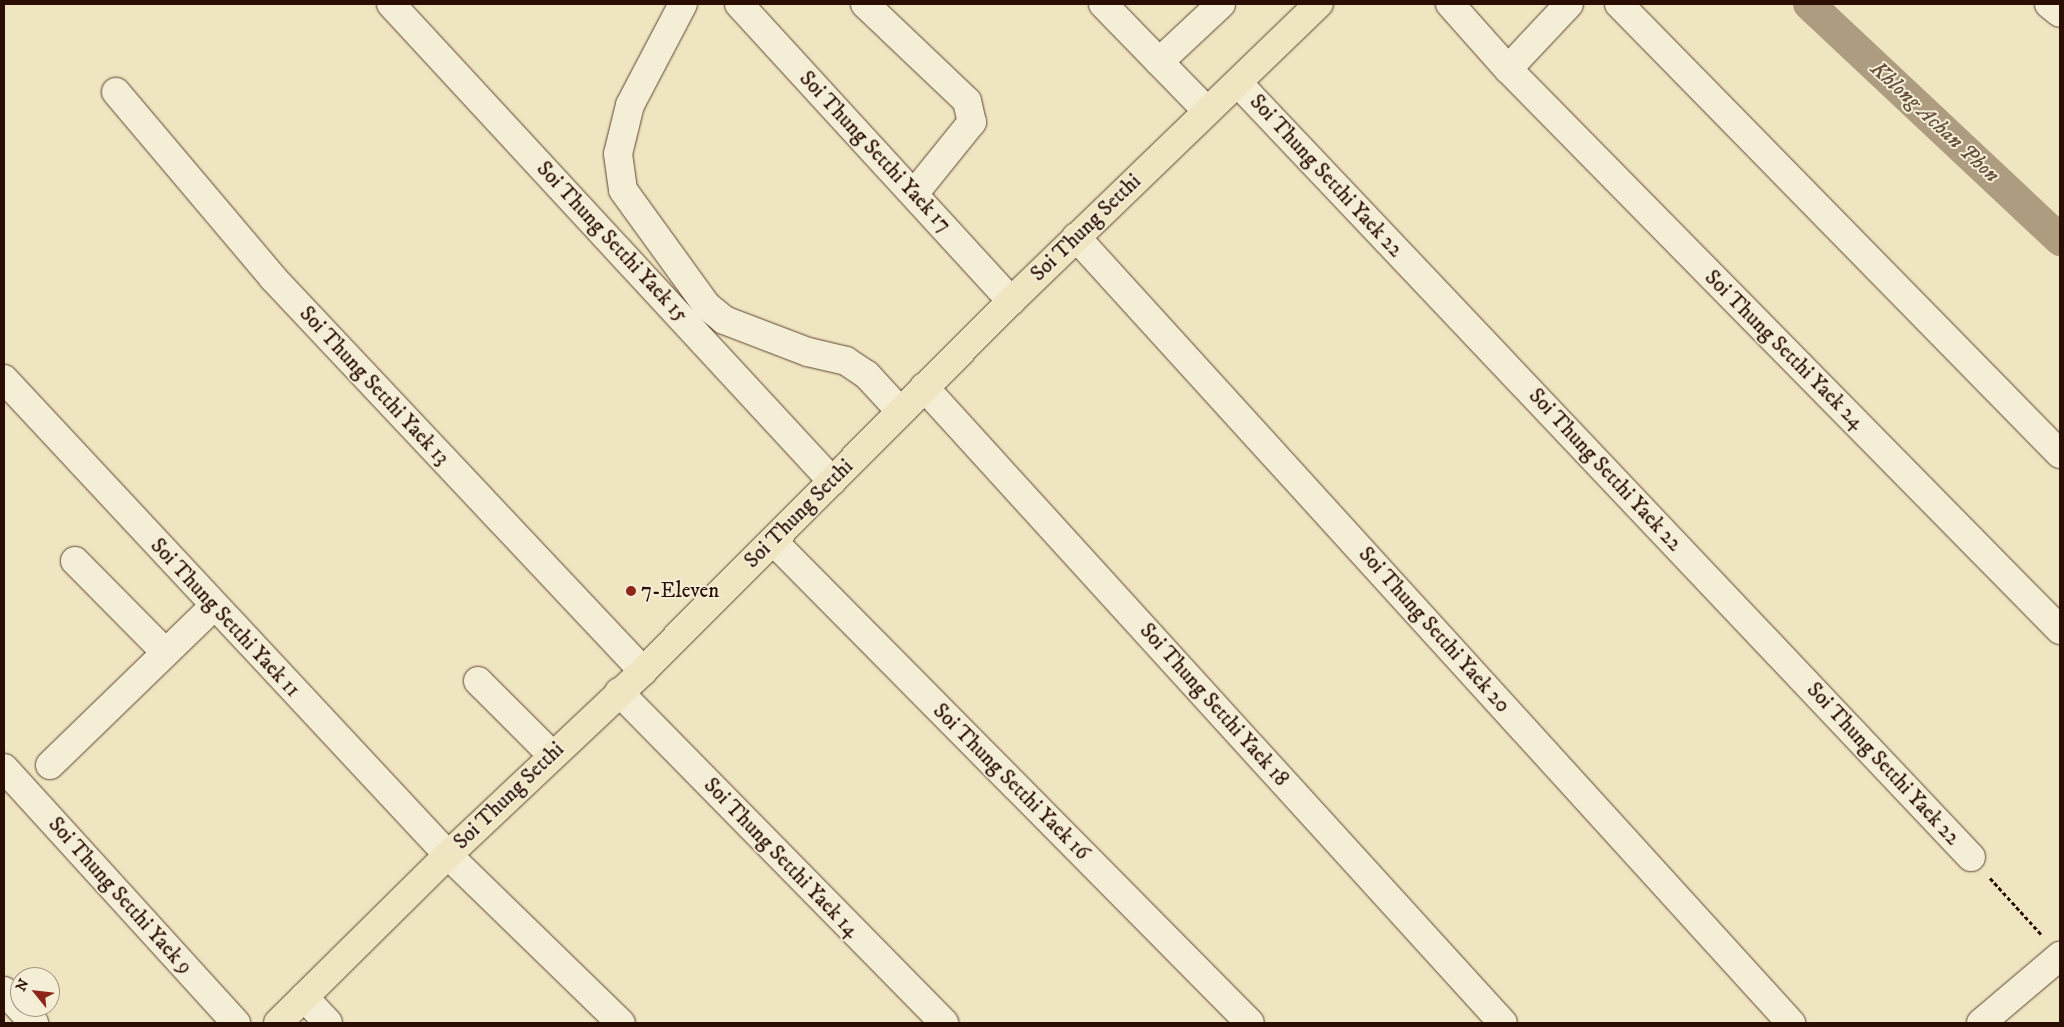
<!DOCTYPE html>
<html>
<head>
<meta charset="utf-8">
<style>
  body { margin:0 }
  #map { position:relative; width:2064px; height:1027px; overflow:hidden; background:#f0e5c1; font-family:"IM FELL DW Pica",serif }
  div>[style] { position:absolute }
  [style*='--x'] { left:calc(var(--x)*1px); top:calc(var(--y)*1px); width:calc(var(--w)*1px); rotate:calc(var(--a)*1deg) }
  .canal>* { height:32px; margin:-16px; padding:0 16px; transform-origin:16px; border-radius:16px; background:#ad9c80 }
  .path>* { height:3px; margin-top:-1.5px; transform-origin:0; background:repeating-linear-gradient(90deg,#2a0e03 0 4px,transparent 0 6.5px) }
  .roads { filter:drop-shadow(0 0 1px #5c4432) drop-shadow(0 0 1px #5c4432) }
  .minor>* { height:28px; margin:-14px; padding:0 14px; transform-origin:14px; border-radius:14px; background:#f5eed7 }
  .major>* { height:28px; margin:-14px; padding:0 14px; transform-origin:14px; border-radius:14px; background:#f0e5c1 }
  .dots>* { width:14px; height:14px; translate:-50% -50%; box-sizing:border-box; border:2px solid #f5eed7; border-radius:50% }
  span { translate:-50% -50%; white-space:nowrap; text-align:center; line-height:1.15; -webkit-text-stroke:4px #f5eed7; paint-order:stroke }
  .street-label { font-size:21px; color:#2a0e03 }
  .poi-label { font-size:21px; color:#2a0e03 }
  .left { translate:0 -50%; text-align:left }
  .water-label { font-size:22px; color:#654e3b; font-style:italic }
  .frame { position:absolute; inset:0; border:5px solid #2a0e03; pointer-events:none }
  .north { position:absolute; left:10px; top:967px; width:50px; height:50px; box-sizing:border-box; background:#f5eed7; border:1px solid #a49482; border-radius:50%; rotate:299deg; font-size:14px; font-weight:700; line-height:20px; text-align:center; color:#2a0e03 }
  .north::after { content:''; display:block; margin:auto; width:18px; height:22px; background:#8f2418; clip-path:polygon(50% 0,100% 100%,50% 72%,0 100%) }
</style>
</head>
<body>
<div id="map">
  <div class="canal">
    <i style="--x:1809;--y:4;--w:345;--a:43.2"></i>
  </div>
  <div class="path">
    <i style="--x:1990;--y:878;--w:76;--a:47.7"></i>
  </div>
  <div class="roads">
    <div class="minor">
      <i style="--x:391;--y:4;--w:650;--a:47.25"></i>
      <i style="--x:683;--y:4;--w:114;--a:117.7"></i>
      <i style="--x:630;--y:105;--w:50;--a:103.8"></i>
      <i style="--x:618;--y:154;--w:36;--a:82"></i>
      <i style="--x:623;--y:190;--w:143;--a:54.1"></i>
      <i style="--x:707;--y:306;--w:22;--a:39"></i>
      <i style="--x:724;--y:320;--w:90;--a:20.9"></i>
      <i style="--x:808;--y:352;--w:39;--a:13"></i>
      <i style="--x:846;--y:361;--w:25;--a:34"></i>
      <i style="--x:867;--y:375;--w:50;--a:47.4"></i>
      <i style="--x:739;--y:4;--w:403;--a:47.5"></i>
      <i style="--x:865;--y:4;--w:141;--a:43.6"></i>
      <i style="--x:967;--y:101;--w:22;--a:77"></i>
      <i style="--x:972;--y:122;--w:92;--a:128.9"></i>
      <i style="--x:1103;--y:4;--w:149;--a:45.8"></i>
      <i style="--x:1450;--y:4;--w:87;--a:48.3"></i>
      <i style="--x:1508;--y:69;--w:787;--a:45.46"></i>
      <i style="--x:1619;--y:4;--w:630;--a:45.58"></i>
      <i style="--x:2049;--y:4;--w:14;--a:39"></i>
      <i style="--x:1159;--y:62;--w:85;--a:-43.1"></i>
      <i style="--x:1508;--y:69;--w:89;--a:-46.8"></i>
      <i style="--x:1238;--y:83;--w:1066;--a:46.56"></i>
      <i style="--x:116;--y:92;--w:243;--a:49.8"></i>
      <i style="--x:273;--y:278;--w:540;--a:46.73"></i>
      <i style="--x:1076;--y:237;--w:1063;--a:47.71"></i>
      <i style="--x:4;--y:379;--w:651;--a:46.99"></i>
      <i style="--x:448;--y:855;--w:241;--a:44.2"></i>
      <i style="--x:924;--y:387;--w:860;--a:47.69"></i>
      <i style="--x:773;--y:541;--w:678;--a:45.3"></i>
      <i style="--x:75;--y:561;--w:128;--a:45.3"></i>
      <i style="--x:478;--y:681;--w:105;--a:45"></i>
      <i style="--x:619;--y:692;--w:464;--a:45.5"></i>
      <i style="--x:50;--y:765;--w:227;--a:-44.1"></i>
      <i style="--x:4;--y:768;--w:345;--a:47.7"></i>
      <i style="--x:4;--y:991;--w:44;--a:46.8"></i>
      <i style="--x:304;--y:997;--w:35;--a:47"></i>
      <i style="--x:1981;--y:1023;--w:104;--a:-40.3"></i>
    </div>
    <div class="major">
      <i style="--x:278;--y:1023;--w:239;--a:-44.7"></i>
      <i style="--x:448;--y:855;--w:268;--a:-43.3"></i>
      <i style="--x:643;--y:671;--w:522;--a:-45.16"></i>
      <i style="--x:1011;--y:301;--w:428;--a:-44"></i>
    </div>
  </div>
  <div class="dots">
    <i style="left:631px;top:591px;background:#8f2418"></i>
  </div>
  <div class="street-label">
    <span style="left:875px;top:152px;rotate:47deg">Soi Thung Setthi Yaek 17</span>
    <span style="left:1326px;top:176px;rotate:47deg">Soi Thung Setthi Yaek 22</span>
    <span style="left:1086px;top:228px;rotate:-44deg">Soi Thung Setthi</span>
    <span style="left:612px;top:242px;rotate:47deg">Soi Thung Setthi Yaek 15</span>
    <span style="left:1784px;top:350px;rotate:45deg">Soi Thung Setthi Yaek 24</span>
    <span style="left:374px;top:386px;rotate:47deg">Soi Thung Setthi Yaek 13</span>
    <span style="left:1605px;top:470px;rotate:47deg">Soi Thung Setthi Yaek 22</span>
    <span style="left:799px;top:514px;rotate:-45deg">Soi Thung Setthi</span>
    <span style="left:225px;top:618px;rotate:47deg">Soi Thung Setthi Yaek 11</span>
    <span style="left:1434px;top:630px;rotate:48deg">Soi Thung Setthi Yaek 20</span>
    <span style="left:1214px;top:705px;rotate:48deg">Soi Thung Setthi Yaek 18</span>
    <span style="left:1883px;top:764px;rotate:47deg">Soi Thung Setthi Yaek 22</span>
    <span style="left:1011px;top:782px;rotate:45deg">Soi Thung Setthi Yaek 16</span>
    <span style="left:509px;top:796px;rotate:-44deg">Soi Thung Setthi</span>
    <span style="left:781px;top:858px;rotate:46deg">Soi Thung Setthi Yaek 14</span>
    <span style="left:120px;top:896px;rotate:48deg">Soi Thung Setthi Yaek 9</span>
  </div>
  <div class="poi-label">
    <span class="left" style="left:641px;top:591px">7-Eleven</span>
  </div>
  <div class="water-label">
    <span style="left:1935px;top:122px;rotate:43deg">Khlong Achan Phon</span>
  </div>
  <div class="frame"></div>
  <div class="north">N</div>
</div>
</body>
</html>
